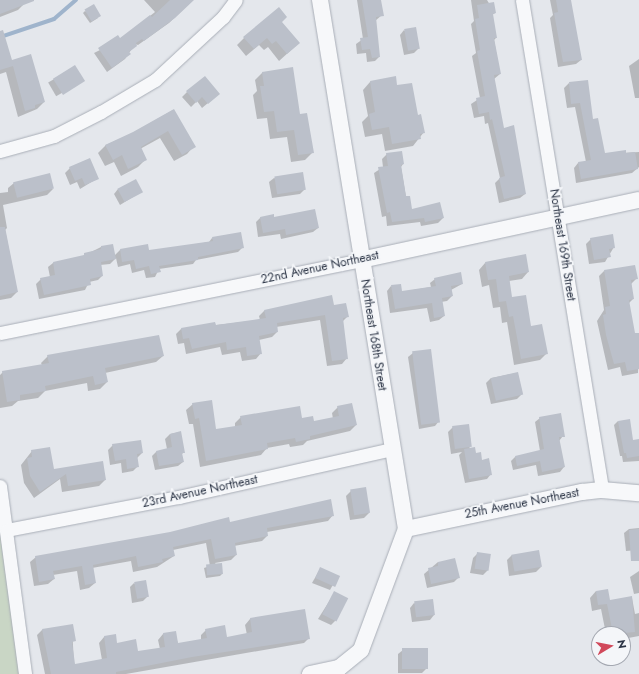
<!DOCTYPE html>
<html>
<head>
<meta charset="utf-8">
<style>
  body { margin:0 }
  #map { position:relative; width:639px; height:674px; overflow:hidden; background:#e4e7ec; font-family:Jost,sans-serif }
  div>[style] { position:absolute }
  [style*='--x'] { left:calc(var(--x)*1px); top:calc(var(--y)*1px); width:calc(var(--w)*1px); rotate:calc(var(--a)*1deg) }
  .green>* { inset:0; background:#c9d6c5 }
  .shadow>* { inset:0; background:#0003; transform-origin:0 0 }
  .stream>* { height:4px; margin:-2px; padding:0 2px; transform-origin:2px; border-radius:2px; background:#9fb4cc }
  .building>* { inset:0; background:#bbc0ca; transform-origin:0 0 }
  .roads { filter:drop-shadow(0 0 1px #a9aeb7) drop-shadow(0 0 1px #a9aeb7) }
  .minor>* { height:13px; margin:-6.5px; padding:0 6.5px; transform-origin:6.5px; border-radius:6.5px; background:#f7f8fa }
  .tertiary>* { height:16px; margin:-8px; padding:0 8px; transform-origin:8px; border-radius:8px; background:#f7f8fa }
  span { translate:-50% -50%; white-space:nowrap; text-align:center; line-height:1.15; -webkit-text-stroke:3.5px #f4f6f9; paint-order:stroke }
  .street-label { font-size:12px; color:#2b3445 }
  .north { position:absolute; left:591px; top:626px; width:40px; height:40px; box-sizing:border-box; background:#f4f6f9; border:1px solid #a4a8b1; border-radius:50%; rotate:80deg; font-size:11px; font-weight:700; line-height:16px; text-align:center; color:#2b3445 }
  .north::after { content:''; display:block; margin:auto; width:14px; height:18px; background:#d1495b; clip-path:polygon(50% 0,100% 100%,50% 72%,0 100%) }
</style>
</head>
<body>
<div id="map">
  <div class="green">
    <i style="clip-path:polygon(0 531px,19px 674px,0 674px)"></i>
  </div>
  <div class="shadow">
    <i style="clip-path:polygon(0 0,22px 0,23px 5px,18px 10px,0 17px)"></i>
    <i style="clip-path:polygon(144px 0,193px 0,169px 23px,138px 45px,135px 44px,125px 59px,107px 72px,94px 53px,120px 40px,155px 12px)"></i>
    <i style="clip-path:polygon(357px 0,380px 0,382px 15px,375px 21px,379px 57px,375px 61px,367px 62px,366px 53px,357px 54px,356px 44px,363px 39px)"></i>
    <i style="clip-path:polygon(471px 0,487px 0,495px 13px,492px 15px,496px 38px,494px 40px,500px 74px,494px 79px,503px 129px,525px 194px,520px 198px,499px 203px,495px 183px,500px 178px,488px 123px,485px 124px,484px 116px,474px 118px,471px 104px,480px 98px,472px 56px,476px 53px,471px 24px,474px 21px)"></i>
    <i style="clip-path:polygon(550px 0,570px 0,581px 60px,576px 64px,558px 67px,550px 18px,553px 15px)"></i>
    <i style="clip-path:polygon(85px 11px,98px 18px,90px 23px,83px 13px)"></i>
    <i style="clip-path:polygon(281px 22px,299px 43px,279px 61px,268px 47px,264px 50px,259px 45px,246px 56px,237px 45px,244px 38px)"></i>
    <i style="clip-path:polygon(404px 30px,419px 48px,414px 53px,404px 55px,400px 35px)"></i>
    <i style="clip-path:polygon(0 50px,44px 102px,37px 109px,18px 117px,6px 72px,0 74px)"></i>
    <i style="clip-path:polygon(639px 59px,639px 98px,635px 98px,629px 66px)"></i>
    <i style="left:75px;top:67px;width:16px;height:31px;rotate:60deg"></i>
    <i style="clip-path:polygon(263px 72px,299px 115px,313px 152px,305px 160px,291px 162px,287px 137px,270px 139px,267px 118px,257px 119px,253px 95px,257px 91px,255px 80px)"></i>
    <i style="clip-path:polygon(395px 78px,396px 86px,417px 116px,424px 132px,413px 146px,385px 151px,382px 134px,365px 137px,362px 122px,368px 116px,363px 90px,370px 82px)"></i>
    <i style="clip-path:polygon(569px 83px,592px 120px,604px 154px,639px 152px,639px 167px,632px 173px,576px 183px,574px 168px,578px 163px,586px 162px,575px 107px,567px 108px,564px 88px)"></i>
    <i style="clip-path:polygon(187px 92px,214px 98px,202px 108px,197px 101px,191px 107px,182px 97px)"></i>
    <i style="clip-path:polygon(173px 110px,194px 146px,187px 154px,174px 161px,160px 138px,140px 149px,146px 159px,138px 167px,121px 176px,114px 162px,105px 166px,98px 153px,106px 145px,133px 133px)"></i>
    <i style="clip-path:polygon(387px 154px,403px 164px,401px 167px,406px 197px,411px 210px,443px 218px,438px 223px,421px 226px,420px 222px,387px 226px,386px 216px,382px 217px,374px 173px,383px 167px,382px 159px)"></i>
    <i style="clip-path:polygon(70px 168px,98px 178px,80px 189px,77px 182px,70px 185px,65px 173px)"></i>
    <i style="clip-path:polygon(274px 178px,305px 189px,300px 194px,272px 198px,269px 182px)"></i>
    <i style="clip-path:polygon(14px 183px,53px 189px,47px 195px,3px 205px,7px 228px,5px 230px,17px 292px,11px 298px,0 300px,0 193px,8px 192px,8px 188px)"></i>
    <i style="clip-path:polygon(118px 189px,141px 192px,120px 205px,114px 194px)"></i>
    <i style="clip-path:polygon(261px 217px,273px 218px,318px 228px,313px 232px,281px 239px,280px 234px,258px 237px,256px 222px)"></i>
    <i style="clip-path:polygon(212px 238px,243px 247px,238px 252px,196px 260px,193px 264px,159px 269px,155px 277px,146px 278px,144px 270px,132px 273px,130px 264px,118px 267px,116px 258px,110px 264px,100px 265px,102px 276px,98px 280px,89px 282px,85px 290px,39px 299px,36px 284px,41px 279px,50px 277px,48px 267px,53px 263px,81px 257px,101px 247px,114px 256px,120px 250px,147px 245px,149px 252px,209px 242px)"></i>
    <i style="clip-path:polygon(591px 239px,614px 247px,605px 262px,589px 264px,586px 244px)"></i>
    <i style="clip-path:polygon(485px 263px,528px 272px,522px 279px,509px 281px,511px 299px,547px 353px,540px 360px,514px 365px,507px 322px,502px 323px,500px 307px,493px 308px,489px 285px,482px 287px,479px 270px)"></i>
    <i style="clip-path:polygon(604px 271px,636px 279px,631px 284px,633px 299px,628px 304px,634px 335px,639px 334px,638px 373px,622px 376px,620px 367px,608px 370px,597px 321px,604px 310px,599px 276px)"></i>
    <i style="clip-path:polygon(435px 279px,462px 284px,451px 290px,452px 296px,447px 301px,441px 302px,444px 316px,439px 320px,430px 322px,427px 308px,390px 313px,387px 291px,391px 286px,401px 292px,431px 287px,430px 283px)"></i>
    <i style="clip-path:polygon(333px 306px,347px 317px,342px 322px,347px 358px,342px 364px,327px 366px,320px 320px,276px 327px,277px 332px,272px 337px,259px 340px,261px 353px,256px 359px,242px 361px,240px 352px,222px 355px,220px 347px,186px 354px,184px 343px,178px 344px,176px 334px,181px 329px,260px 320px,259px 316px,264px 311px)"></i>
    <i style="clip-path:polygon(413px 353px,439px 421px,435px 426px,419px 429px,408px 357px)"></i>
    <i style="clip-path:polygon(48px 356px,163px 356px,156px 362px,105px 373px,107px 382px,100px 389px,88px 391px,87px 383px,45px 391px,38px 398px,18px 401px,12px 406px,0 408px,0 375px,3px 372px,42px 365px,41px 363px)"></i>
    <i style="clip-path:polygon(517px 373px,522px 394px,517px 399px,491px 404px,486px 383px,491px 378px)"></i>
    <i style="clip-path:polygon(193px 404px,215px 430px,235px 427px,235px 423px,241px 417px,301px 419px,313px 423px,333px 419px,332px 413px,338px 407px,356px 425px,350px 431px,307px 441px,303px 445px,290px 447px,289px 444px,267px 448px,261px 455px,200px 467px,193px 424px,189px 424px,186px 410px)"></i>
    <i style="clip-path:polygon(540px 418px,563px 436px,559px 441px,564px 467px,560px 472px,538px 476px,536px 465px,513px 470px,511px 461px,515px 457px,540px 451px,535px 422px)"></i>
    <i style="clip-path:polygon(618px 421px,632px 441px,639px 440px,639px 461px,623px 462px,622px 456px,620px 456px,614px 425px)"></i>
    <i style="clip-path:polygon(453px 427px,491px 474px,487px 479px,465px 483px,459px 455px,462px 452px,451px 454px,448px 432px)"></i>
    <i style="clip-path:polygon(180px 432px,184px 452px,181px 455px,183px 462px,178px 466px,155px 470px,152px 456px,156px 452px,167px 449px,165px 439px,170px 434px)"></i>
    <i style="clip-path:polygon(113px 445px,142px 453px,137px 458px,138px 466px,133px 471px,122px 473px,121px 463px,110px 465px,108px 450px)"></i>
    <i style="clip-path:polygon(32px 451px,53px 470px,105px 480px,99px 486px,62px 492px,60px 479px,34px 498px,24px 483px,21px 465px)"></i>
    <i style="clip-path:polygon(351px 491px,369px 513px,364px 518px,350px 520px,346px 496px)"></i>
    <i style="clip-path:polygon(333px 515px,328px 521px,267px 532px,267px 536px,262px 541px,234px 546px,236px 555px,231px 560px,215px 563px,222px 574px,220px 576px,206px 578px,204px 568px,210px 566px,206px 543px,173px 550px,174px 556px,157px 567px,133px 572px,131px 561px,92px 568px,95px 583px,89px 588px,80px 590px,77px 571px,53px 575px,54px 579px,48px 584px,34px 586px,30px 562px,36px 557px,230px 523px)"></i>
    <i style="clip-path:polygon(639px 528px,639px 550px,626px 551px,624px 533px,629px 529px)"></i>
    <i style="clip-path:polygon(478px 553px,488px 570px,483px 575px,470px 573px,473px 558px)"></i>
    <i style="clip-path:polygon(512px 555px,541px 567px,536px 572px,509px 576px,507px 560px)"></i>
    <i style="clip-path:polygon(438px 562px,459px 577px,454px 582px,427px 588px,424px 574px)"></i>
    <i style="clip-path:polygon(320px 569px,338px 576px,330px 590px,312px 583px)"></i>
    <i style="clip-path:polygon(639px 571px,639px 593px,634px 594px,630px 577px)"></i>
    <i style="clip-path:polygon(134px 583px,148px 596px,143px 601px,132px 603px,130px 587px)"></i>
    <i style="clip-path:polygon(596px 591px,609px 602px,632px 598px,635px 614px,639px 613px,639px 636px,623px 639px,623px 634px,606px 634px,601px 609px,592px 611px,590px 598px)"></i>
    <i style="clip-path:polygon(335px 592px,335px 621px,331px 625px,318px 619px)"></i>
    <i style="clip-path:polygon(414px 603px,434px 615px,430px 620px,412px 622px,410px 608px)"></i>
    <i style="clip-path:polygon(304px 610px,309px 638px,304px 643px,126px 674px,45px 674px,37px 635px,42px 630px,72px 625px,74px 665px,102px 660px,99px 643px,104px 637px,115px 635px,116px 644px,138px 652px,160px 649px,158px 640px,163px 634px,175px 633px,178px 644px,201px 640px,201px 635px,206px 630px,227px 638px,247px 635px,245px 625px,250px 619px)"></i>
    <i style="clip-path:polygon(403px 650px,427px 668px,422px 673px,398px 673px,398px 654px)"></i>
  </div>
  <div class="stream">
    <i style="--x:0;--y:37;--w:57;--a:-18.4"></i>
    <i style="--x:54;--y:19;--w:29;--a:-41"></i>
  </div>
  <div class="building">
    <i style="clip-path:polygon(0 0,34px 0,34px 1px,0 14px)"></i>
    <i style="clip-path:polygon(170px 0,194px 0,175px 18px,144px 41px,142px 39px,136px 43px,137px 46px,129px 52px,131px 54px,112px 68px,98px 48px,118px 35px,120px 38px,150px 15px,152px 17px)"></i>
    <i style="clip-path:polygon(362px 0,381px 0,384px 16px,376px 17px,380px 57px,372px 58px,370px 49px,362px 50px,360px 38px,368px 37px)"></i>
    <i style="clip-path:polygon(556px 0,571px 0,582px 60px,563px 62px,554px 13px,558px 12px)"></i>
    <i style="clip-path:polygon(494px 2px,496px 13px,493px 14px,497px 38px,494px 38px,501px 74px,494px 75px,504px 128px,514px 125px,526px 194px,504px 199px,499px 178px,505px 176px,492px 119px,490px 120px,489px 112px,479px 114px,476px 98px,485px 96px,477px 51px,480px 50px,475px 19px,479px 18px,477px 5px)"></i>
    <i style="left:94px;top:4px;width:14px;height:11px;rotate:60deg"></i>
    <i style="clip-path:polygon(279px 7px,287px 17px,282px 22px,300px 43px,287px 54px,276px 41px,272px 44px,267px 38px,254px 49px,243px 37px)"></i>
    <i style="left:416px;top:27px;width:22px;height:12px;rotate:80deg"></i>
    <i style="clip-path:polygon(3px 30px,12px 60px,31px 54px,45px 102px,35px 105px,35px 108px,25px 111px,13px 66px,0 70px,0 31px)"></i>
    <i style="left:75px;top:65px;width:19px;height:26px;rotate:58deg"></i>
    <i style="clip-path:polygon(293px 67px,300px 114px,307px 113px,314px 153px,298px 155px,294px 130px,277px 132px,274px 111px,264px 112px,260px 86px,264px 86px,262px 72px)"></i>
    <i style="clip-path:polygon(205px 76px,220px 94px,208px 104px,202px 97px,196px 103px,186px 91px)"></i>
    <i style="clip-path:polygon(396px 76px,397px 85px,412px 83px,418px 115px,421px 114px,425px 133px,420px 134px,421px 139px,392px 144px,389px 127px,372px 130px,369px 114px,375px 112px,370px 81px)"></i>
    <i style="clip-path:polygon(588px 80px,593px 119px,598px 118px,605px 153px,626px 150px,626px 153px,635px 152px,638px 169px,581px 179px,578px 162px,591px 160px,580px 103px,571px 104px,569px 82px)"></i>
    <i style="clip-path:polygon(174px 109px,196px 147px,182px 155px,168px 131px,141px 147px,147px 160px,128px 169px,122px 155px,113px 160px,105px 145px,133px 132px)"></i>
    <i style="clip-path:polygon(402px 151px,404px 164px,401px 165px,406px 196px,410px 196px,412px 209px,440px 202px,444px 218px,425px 222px,424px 218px,392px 222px,390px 212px,387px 213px,378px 167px,388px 166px,386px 153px)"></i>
    <i style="clip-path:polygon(90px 158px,99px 179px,85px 185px,82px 178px,75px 181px,69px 167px)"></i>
    <i style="left:303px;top:172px;width:18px;height:29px;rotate:81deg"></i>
    <i style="left:50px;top:173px;width:16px;height:38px;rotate:76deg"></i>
    <i style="left:136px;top:179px;width:15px;height:21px;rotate:62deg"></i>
    <i style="clip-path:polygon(315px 209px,319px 228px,286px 235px,285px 229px,263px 233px,260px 217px,274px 214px,274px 217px)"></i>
    <i style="clip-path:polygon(0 227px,5px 227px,18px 292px,0 296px)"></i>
    <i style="clip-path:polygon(241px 232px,244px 248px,198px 257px,198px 260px,159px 266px,161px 272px,151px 274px,149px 266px,136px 269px,134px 260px,122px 262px,120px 249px,148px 244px,149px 250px,213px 241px,212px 237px)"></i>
    <i style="clip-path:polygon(613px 234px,615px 248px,609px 249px,611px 257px,594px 260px,590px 238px)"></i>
    <i style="clip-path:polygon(113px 244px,116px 259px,101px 262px,103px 276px,90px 279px,91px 285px,44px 295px,40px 278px,55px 275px,53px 262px,84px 255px,84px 253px,101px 249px,101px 246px)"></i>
    <i style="clip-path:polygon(526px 254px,529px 272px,509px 276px,512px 297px,526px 295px,531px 326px,542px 324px,548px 354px,521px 359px,513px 316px,509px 317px,506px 301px,499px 302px,496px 279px,488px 280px,485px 262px)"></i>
    <i style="clip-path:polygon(635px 265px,638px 279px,631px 280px,634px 299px,629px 300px,635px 333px,639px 333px,639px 369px,627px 371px,625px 362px,614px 364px,606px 335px,603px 315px,606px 314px,605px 307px,610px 306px,604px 270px)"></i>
    <i style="clip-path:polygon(461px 272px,463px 284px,451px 286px,453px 296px,442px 298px,445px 316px,434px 318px,432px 303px,395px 309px,391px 285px,401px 284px,402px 291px,436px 286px,434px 278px)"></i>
    <i style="clip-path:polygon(332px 295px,334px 305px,346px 303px,349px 317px,343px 318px,348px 359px,332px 361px,325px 315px,277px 323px,278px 332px,259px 336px,262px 354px,247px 356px,246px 347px,227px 350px,226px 342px,192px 349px,189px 338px,183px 339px,181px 328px,215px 322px,216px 325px,266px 318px,264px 310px)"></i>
    <i style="clip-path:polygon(159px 335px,164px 356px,105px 368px,108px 382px,95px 385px,93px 376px,45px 386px,46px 391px,20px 395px,20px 400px,7px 402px,2px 371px,49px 363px,47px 355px)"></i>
    <i style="left:431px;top:349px;width:74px;height:19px;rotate:83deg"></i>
    <i style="left:518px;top:372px;width:23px;height:28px;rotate:77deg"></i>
    <i style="clip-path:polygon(212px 400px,216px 429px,242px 425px,240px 416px,300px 406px,302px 418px,313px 416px,314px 421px,339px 416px,337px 406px,352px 403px,357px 425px,310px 436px,310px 439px,296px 442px,295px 438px,267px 443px,268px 449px,206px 461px,199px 418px,195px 419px,192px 403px)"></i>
    <i style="clip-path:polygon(561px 413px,565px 437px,559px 437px,565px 467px,542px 472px,540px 461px,517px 466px,515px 456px,544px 449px,539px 417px)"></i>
    <i style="clip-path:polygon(630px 419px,633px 440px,639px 439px,639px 456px,627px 458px,626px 453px,624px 453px,618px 421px)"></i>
    <i style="left:469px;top:424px;width:23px;height:17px;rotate:83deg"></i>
    <i style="clip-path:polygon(181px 431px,185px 453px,182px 453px,184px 462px,159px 466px,156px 451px,172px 447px,170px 434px)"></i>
    <i style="clip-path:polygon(141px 440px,143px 453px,137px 454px,139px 467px,127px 469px,126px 459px,115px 461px,112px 444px)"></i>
    <i style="clip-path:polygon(50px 447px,54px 469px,103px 461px,106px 480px,68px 486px,66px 474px,40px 492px,30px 476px,27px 458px,32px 457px,31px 450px)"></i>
    <i style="clip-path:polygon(475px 447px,476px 453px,481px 452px,482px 460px,489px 458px,492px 475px,469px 479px,464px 449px)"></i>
    <i style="left:366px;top:487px;width:26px;height:16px;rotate:81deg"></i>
    <i style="clip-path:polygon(331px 499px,334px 516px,267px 528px,268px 536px,235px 543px,237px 555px,215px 559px,211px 539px,173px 547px,175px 556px,162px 559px,163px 562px,138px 567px,136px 556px,93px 565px,96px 583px,85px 585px,82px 566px,53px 571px,55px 579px,39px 582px,35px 556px,170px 532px,229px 517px,230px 522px)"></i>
    <i style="clip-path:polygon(639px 529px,639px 561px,631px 561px,629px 530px)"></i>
    <i style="left:539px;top:550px;width:17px;height:28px;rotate:80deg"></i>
    <i style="left:477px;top:552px;width:14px;height:17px;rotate:8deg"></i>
    <i style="clip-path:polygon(455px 558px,460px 578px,431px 584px,428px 568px,438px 566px,438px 562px)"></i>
    <i style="left:222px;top:563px;width:11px;height:16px;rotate:85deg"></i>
    <i style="left:320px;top:567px;width:22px;height:12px;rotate:24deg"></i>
    <i style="left:146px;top:580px;width:17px;height:12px;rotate:80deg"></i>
    <i style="clip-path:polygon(608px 589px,610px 600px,632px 596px,635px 632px,613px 634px,607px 604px,598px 605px,596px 591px)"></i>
    <i style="left:334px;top:591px;width:16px;height:26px;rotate:27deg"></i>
    <i style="left:433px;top:599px;width:16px;height:19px;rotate:83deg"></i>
    <i style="clip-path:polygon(305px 609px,310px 639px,192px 657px,116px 672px,116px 674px,51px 674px,42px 629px,73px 624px,76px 641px,72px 642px,75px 664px,107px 658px,104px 636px,116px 634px,117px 643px,136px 639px,138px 651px,165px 647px,163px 633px,176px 631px,178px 643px,207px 638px,205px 629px,225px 625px,227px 637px,252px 632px,250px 618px)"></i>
    <i style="left:428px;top:648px;width:21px;height:26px;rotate:90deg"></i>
  </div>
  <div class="roads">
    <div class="minor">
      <i style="--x:522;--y:0;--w:496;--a:80.7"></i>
      <i style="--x:0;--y:151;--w:56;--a:-15.5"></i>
      <i style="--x:54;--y:136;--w:53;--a:-27.1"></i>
      <i style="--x:101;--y:112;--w:63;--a:-30.7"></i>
      <i style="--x:155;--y:80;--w:93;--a:-42.8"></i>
      <i style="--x:223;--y:17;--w:21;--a:-53"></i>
      <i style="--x:0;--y:333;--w:368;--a:-11.4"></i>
      <i style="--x:0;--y:486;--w:190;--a:82.4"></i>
      <i style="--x:7;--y:530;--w:175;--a:-10.9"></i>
      <i style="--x:179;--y:497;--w:218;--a:-12.7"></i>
    </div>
    <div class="tertiary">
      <i style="--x:361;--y:260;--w:284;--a:-12.2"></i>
      <i style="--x:406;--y:529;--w:180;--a:-11.9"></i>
      <i style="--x:582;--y:492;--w:20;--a:-6"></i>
      <i style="--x:602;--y:490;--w:37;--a:5"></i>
      <i style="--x:310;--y:674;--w:30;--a:-12"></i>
      <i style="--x:339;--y:668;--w:28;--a:-39"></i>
      <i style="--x:361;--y:650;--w:129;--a:-69.6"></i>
      <i style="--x:406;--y:529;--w:536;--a:-99.23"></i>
    </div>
  </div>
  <div class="street-label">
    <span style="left:562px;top:245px;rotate:81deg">Northeast 169th Street</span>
    <span style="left:320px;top:268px;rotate:-12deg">22nd Avenue Northeast</span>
    <span style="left:373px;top:335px;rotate:81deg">Northeast 168th Street</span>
    <span style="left:200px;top:492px;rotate:-12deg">23rd Avenue Northeast</span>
    <span style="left:522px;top:504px;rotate:-11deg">25th Avenue Northeast</span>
  </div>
  <div class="north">N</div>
</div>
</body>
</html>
